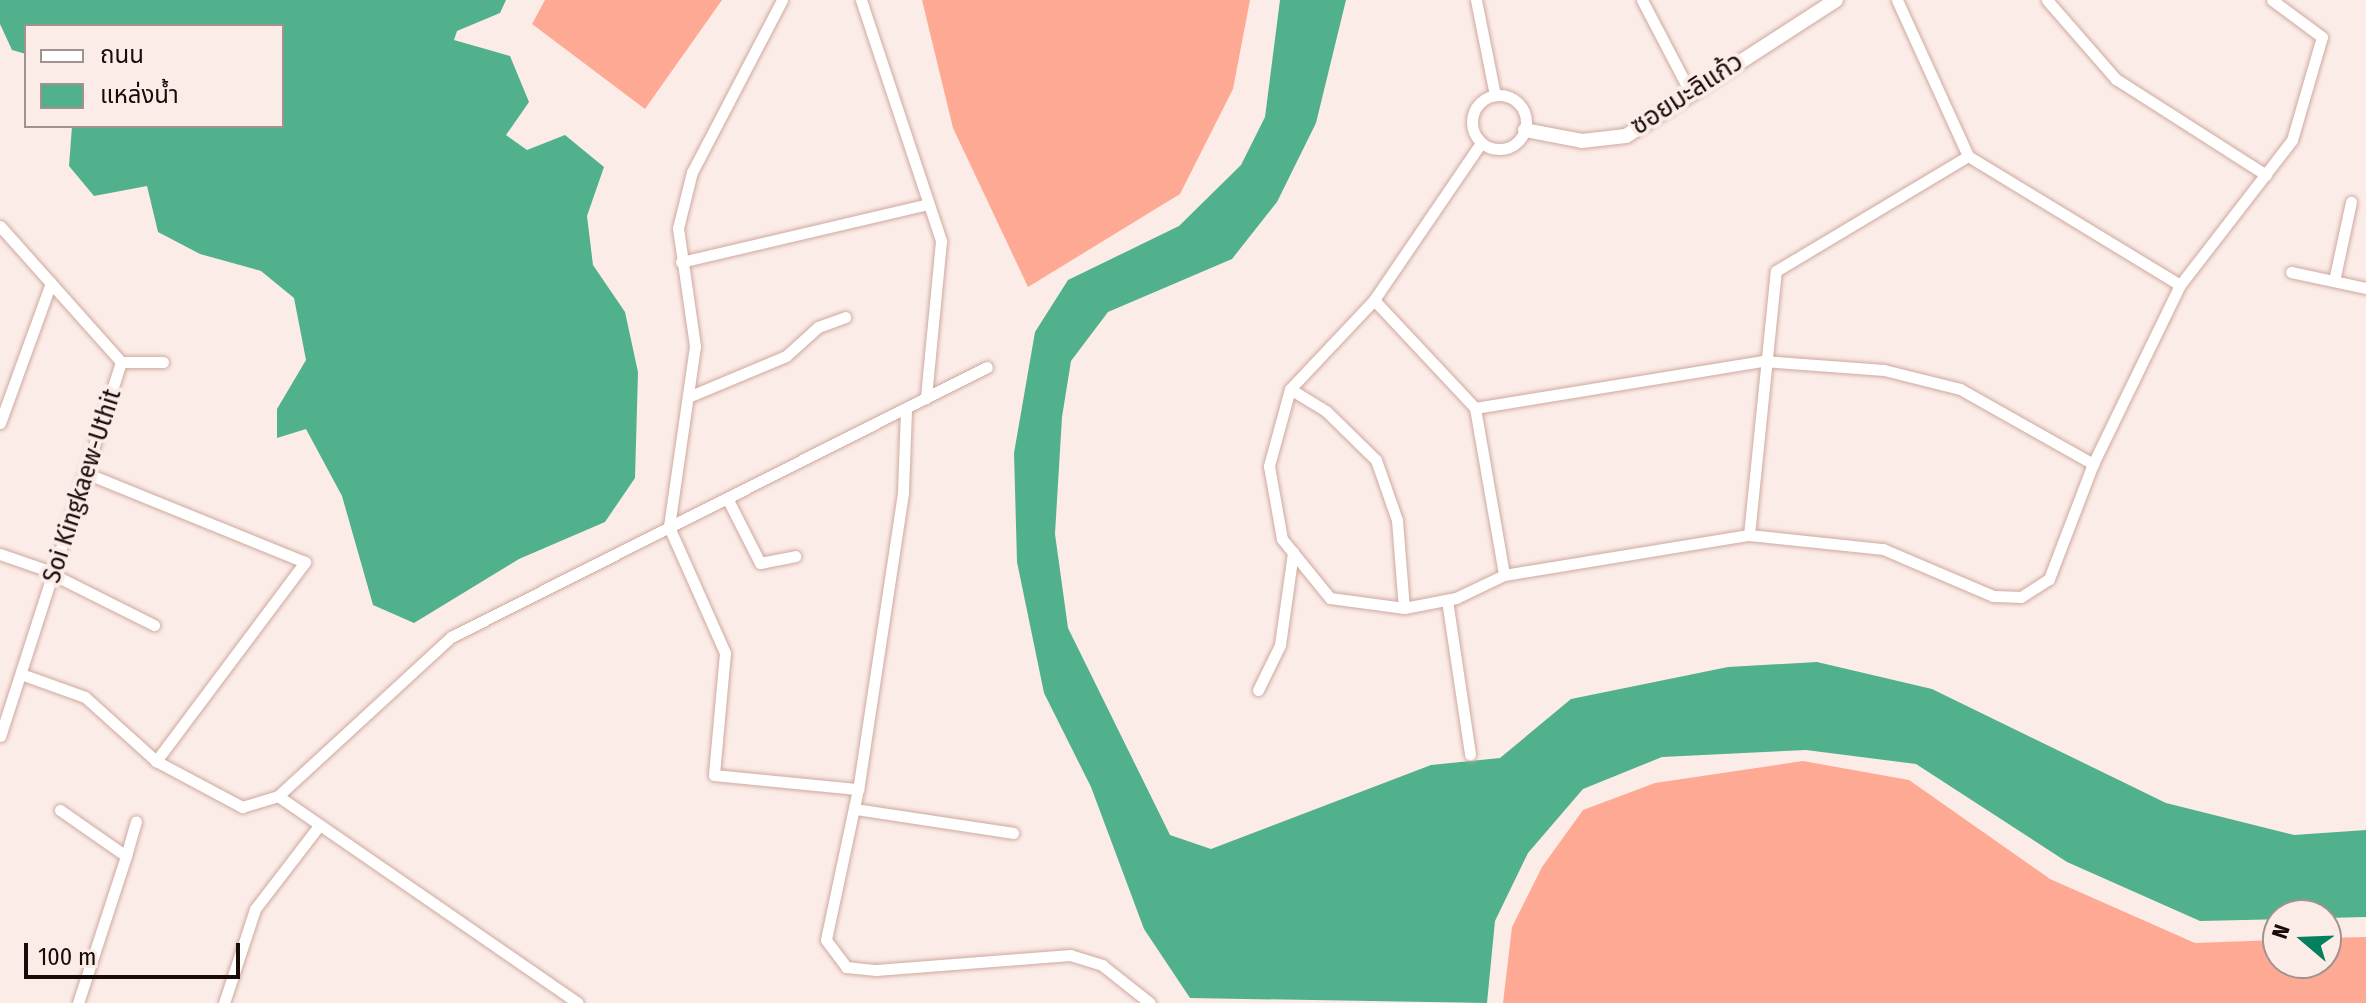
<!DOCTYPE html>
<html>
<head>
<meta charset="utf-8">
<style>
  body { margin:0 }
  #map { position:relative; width:2366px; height:1003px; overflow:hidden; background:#fcece8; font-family:"Fira Sans Condensed","Noto Sans Thai",sans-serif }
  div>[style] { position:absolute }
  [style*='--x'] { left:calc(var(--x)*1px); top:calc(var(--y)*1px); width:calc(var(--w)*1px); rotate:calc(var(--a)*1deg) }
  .forest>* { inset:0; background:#fea993 }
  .water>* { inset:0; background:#52b18d }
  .roads { filter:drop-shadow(0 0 2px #cea99f) drop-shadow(0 0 2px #cea99f) }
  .minor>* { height:11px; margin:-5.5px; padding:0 5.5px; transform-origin:5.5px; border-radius:5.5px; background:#fff }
  .minor>.ring { margin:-5.5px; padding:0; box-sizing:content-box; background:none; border:11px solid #fff; border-radius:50% }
  .tertiary>* { height:14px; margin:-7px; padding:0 7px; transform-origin:7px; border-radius:7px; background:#fff }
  span { translate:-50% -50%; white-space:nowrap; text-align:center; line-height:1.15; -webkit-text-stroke:8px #fcece8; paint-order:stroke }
  .street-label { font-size:26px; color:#180b08 }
  .legend { position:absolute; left:24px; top:24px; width:260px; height:104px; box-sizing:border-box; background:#fcece8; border:2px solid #a1928e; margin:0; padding:10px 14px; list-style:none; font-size:24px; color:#180b08 }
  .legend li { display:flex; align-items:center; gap:16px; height:40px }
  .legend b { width:40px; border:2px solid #a1928e }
  .north { position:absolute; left:2262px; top:899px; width:80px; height:80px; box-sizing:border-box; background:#fcece8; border:2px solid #a1928e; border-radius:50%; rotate:289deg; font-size:22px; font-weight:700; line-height:32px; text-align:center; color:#180b08 }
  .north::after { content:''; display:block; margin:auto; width:28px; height:36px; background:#067f5e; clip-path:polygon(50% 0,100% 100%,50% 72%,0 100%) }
  .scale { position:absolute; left:24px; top:943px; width:216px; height:36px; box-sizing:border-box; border:4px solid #180b08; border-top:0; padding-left:10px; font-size:24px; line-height:28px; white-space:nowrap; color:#180b08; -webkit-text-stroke:6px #fcece8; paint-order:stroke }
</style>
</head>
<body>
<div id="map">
  <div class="forest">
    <i style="clip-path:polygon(545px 0,722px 0,645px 109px,532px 24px)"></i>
    <i style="clip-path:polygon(922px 0,1250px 0,1233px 89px,1180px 194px,1028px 287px,953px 128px)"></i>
    <i style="clip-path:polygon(1803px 761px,1909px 780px,2050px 879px,2195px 943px,2278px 940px,2278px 963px,2326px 963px,2326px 938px,2366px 937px,2366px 1003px,1503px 1003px,1512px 927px,1542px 867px,1583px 810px,1655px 783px)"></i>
  </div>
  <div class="water">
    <i style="clip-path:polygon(0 0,506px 0,500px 13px,457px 31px,454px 40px,510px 56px,529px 102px,506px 135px,527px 150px,565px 135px,604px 167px,587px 216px,593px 265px,625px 312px,638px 372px,635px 478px,605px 522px,519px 559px,414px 623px,373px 605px,342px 496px,306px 429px,277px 438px,277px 409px,306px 360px,294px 298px,261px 271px,200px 254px,158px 232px,147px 186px,94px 196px,69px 166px,72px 126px,282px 126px,282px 26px,26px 26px,26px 54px,12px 50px,0 24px)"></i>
    <i style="clip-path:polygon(1280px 0,1346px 0,1316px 123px,1277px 202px,1232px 259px,1108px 312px,1071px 361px,1062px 417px,1055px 534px,1068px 628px,1170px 835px,1211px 849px,1431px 765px,1500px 758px,1571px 699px,1728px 667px,1817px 662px,1932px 689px,2166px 803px,2294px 835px,2366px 830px,2366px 917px,2200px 921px,2067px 862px,1916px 764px,1806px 750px,1662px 757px,1583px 789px,1528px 853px,1495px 921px,1487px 1003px,1190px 998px,1144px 929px,1091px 787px,1044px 693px,1017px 562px,1014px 453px,1035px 332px,1068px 280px,1179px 226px,1241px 165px,1265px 117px)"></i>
  </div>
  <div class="roads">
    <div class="minor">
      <i style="--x:782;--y:0;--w:194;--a:117.6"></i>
      <i style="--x:692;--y:172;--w:58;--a:104"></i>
      <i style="--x:678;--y:228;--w:119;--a:81.8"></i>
      <i style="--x:695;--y:346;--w:183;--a:98.2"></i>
      <i style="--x:669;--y:527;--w:138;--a:66"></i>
      <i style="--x:725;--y:653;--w:122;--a:95.2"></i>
      <i style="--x:714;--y:775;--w:145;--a:5.6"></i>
      <i style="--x:861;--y:0;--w:254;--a:71.6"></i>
      <i style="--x:941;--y:241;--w:158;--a:95.5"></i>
      <i style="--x:1476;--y:0;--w:97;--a:78.7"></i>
      <i style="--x:1642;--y:0;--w:102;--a:62.4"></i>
      <i style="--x:1897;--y:0;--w:171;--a:65.5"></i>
      <i style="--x:1968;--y:156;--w:248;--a:31.3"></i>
      <i style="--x:2047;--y:0;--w:105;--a:48.9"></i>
      <i style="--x:2116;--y:79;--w:178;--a:32.6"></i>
      <i class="ring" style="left:1472px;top:95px;width:43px;height:43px"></i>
      <i style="--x:1481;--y:143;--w:190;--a:124.3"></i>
      <i style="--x:1374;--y:300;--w:122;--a:133.3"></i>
      <i style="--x:1290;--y:389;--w:80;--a:105.3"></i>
      <i style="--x:1269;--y:466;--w:74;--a:79.9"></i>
      <i style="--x:1282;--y:539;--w:76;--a:50.9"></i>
      <i style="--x:1330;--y:598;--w:75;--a:7.7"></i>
      <i style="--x:1404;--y:608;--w:53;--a:-10.9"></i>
      <i style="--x:1456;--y:598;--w:53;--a:-25.6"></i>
      <i style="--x:1504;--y:575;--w:248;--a:-9.3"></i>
      <i style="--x:1749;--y:535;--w:135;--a:6"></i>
      <i style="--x:1883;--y:549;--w:120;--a:23.1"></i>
      <i style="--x:1993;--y:596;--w:28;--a:2"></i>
      <i style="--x:2021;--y:597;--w:33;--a:-33"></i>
      <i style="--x:2049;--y:579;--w:123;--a:-69.1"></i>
      <i style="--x:2093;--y:464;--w:199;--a:-64.1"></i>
      <i style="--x:2180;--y:285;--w:183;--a:-52.3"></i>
      <i style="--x:2292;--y:140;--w:107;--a:-73.8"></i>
      <i style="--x:2322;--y:37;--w:62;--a:-143.5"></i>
      <i style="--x:0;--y:226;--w:182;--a:48.3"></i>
      <i style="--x:121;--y:362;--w:393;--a:107.9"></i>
      <i style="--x:681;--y:262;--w:254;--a:-13.2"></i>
      <i style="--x:2291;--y:272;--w:77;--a:12"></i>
      <i style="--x:2334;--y:281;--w:81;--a:-77.9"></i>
      <i style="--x:1374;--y:300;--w:148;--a:46.9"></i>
      <i style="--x:1475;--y:408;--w:292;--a:-9.3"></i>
      <i style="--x:1763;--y:361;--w:121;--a:4.3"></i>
      <i style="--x:1884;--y:370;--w:78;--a:14"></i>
      <i style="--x:1960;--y:389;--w:153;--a:29.4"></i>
      <i style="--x:121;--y:362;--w:42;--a:0"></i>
      <i style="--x:1290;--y:389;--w:42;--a:31.4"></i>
      <i style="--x:1326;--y:411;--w:70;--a:44.4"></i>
      <i style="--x:1376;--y:460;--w:64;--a:70.7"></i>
      <i style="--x:1397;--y:520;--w:88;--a:85.5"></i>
      <i style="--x:688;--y:397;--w:106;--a:-22.7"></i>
      <i style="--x:786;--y:356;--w:43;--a:-42.2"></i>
      <i style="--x:818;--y:327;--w:29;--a:-20"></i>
      <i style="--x:1475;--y:408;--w:169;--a:80.1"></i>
      <i style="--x:906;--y:410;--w:83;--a:92.1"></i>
      <i style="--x:903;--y:493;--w:299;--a:98.6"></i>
      <i style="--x:858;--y:789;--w:154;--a:102"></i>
      <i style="--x:826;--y:940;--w:34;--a:53"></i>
      <i style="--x:846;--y:967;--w:30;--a:6"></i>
      <i style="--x:876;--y:970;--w:195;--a:-4.4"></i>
      <i style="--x:1070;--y:955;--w:34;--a:17"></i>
      <i style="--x:1102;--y:965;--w:61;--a:38.4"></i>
      <i style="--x:0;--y:423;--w:149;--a:-70"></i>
      <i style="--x:88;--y:474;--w:234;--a:22.1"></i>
      <i style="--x:305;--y:562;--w:249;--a:126.8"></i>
      <i style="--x:727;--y:498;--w:73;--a:63.1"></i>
      <i style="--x:760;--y:563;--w:36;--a:-11"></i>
      <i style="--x:1749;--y:535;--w:265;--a:-84.2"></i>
      <i style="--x:1776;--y:271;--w:224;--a:-30.9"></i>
      <i style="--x:0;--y:554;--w:58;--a:19.1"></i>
      <i style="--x:54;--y:575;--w:112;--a:26.6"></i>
      <i style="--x:1447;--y:600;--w:156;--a:81.5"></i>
      <i style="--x:21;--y:674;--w:68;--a:19.8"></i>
      <i style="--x:85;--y:697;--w:96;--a:42"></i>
      <i style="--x:156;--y:761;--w:98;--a:28.1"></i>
      <i style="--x:242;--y:807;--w:38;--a:-17"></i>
      <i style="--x:278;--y:796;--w:235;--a:-42.6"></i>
      <i style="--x:451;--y:637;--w:600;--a:-26.74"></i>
      <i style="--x:1258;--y:690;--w:50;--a:-63.9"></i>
      <i style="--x:1280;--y:645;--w:94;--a:-82"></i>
      <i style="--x:278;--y:796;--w:364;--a:34.6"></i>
      <i style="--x:855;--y:809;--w:160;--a:8.6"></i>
      <i style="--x:60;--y:810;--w:80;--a:34.9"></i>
      <i style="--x:126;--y:856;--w:36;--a:-74"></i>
      <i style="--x:78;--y:1003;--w:155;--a:-71.9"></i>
      <i style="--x:224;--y:1003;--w:99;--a:-71.7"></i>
      <i style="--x:255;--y:909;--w:103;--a:-52.5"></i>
    </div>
    <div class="tertiary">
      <i style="--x:1525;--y:130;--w:58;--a:10.9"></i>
      <i style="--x:1582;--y:141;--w:44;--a:-6.5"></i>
      <i style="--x:1626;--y:136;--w:250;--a:-32.9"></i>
    </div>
  </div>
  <div class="street-label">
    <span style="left:1687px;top:94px;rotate:-33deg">ซอยมะลิแก้ว</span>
    <span style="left:82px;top:486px;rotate:-72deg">Soi Kingkaew-Uthit</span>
  </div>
  <ul class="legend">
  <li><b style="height:10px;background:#fff"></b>ถนน</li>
  <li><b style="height:22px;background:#52b18d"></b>แหล่งน้ำ</li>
  </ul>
  <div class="north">N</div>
  <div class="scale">100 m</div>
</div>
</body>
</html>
